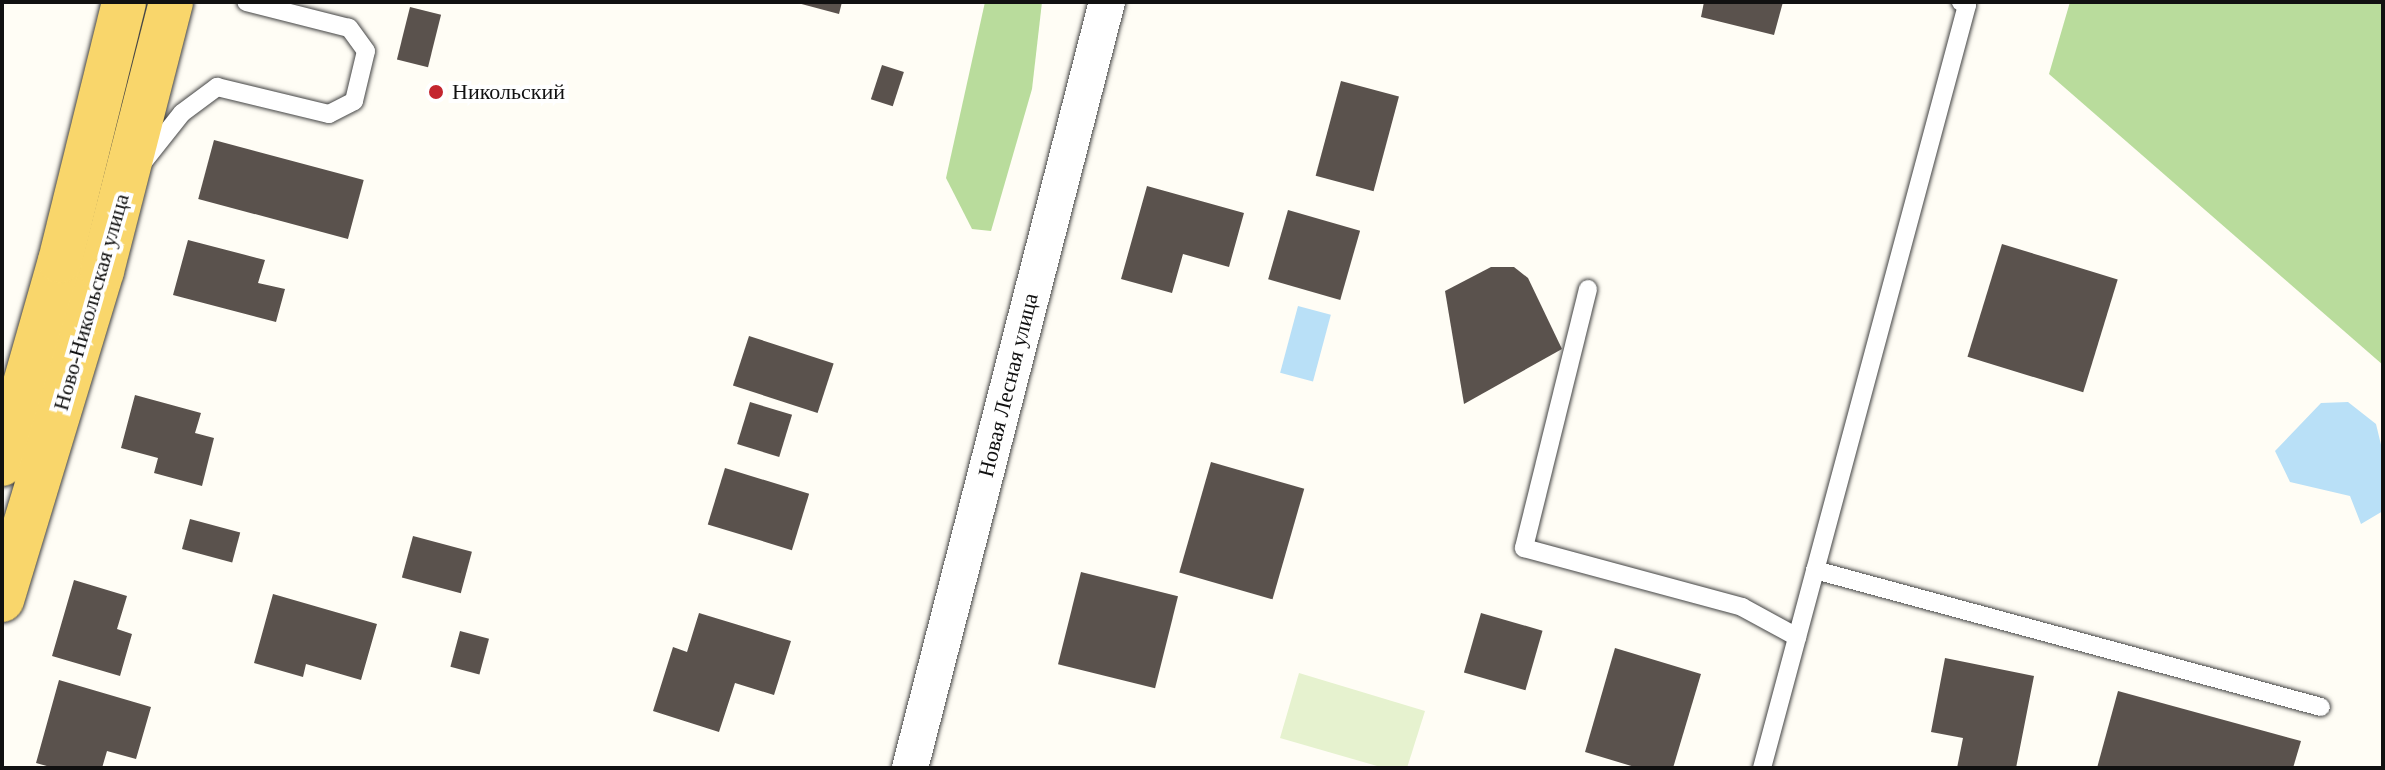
<!DOCTYPE html>
<html>
<head>
<meta charset="utf-8">
<style>
  body { margin:0 }
  #map { position:relative; width:2385px; height:770px; overflow:hidden; background:#fffdf5; font-family:"Times New Roman",serif }
  div>[style] { position:absolute }
  [style*='--x'] { left:calc(var(--x)*1px); top:calc(var(--y)*1px); width:calc(var(--w)*1px); rotate:calc(var(--a)*1deg) }
  .forest>* { inset:0; background:#b9dc9c }
  .pitch>* { inset:0; background:#e6f2cf }
  .water>* { inset:0; background:#b9e0f7; transform-origin:0 0 }
  .building>* { inset:0; background:#5a524d; transform-origin:0 0 }
  .roads { filter:drop-shadow(0 0 2px #444) drop-shadow(0 0 2px #444) }
  .lane>* { height:18px; margin:-9px; padding:0 9px; transform-origin:9px; border-radius:9px; background:#fff }
  .street>* { height:36px; margin:-18px; padding:0 18px; transform-origin:18px; border-radius:18px; background:#fff }
  .primary>* { height:44px; margin:-22px; padding:0 22px; transform-origin:22px; border-radius:22px; background:#f9d66b }
  .dots>* { width:22px; height:22px; translate:-50% -50%; box-sizing:border-box; border:4px solid #fff; border-radius:50% }
  span { translate:-50% -50%; white-space:nowrap; text-align:center; line-height:1.15; -webkit-text-stroke:8px #fff; paint-order:stroke }
  .poi-label { font-size:22px; color:#111 }
  .left { translate:0 -50%; text-align:left }
  .street-label { font-size:22px; color:#111 }
  .frame { position:absolute; inset:0; border:4px solid #111; pointer-events:none }
</style>
</head>
<body>
<div id="map">
  <div class="forest">
    <i style="clip-path:polygon(985px 2px,1042px 2px,1032px 89px,991px 231px,972px 229px,946px 178px)"></i>
    <i style="clip-path:polygon(2070px 2px,2383px 2px,2383px 365px,2049px 74px)"></i>
  </div>
  <div class="pitch">
    <i style="clip-path:polygon(1299px 673px,1425px 711px,1407px 768px,1384px 768px,1280px 738px)"></i>
  </div>
  <div class="water">
    <i style="left:1298px;top:306px;width:34px;height:69px;rotate:15deg"></i>
    <i style="clip-path:polygon(2348px 402px,2376px 424px,2383px 453px,2383px 511px,2361px 524px,2350px 496px,2290px 482px,2275px 451px,2321px 403px)"></i>
  </div>
  <div class="building">
    <i style="clip-path:polygon(794px 2px,842px 2px,839px 14px)"></i>
    <i style="clip-path:polygon(1704px 2px,1783px 2px,1774px 35px,1701px 17px)"></i>
    <i style="left:410px;top:7px;width:32px;height:54px;rotate:14deg"></i>
    <i style="left:882px;top:65px;width:23px;height:36px;rotate:18deg"></i>
    <i style="left:1341px;top:81px;width:60px;height:98px;rotate:15deg"></i>
    <i style="left:214px;top:140px;width:155px;height:61px;rotate:15deg"></i>
    <i style="clip-path:polygon(1147px 186px,1244px 213px,1229px 267px,1183px 254px,1172px 293px,1121px 279px)"></i>
    <i style="left:1288px;top:210px;width:75px;height:72px;rotate:16deg"></i>
    <i style="clip-path:polygon(188px 240px,265px 260px,258px 283px,285px 289px,276px 322px,173px 295px)"></i>
    <i style="left:2002px;top:244px;width:121px;height:118px;rotate:17deg"></i>
    <i style="clip-path:polygon(1491px 267px,1514px 267px,1528px 278px,1562px 349px,1464px 404px,1445px 291px)"></i>
    <i style="left:749px;top:336px;width:89px;height:52px;rotate:18deg"></i>
    <i style="clip-path:polygon(135px 395px,201px 413px,195px 433px,214px 438px,202px 486px,154px 473px,158px 458px,121px 448px)"></i>
    <i style="left:750px;top:402px;width:44px;height:44px;rotate:17deg"></i>
    <i style="left:1211px;top:462px;width:97px;height:115px;rotate:16deg"></i>
    <i style="left:725px;top:468px;width:88px;height:59px;rotate:17deg"></i>
    <i style="left:190px;top:519px;width:52px;height:31px;rotate:15deg"></i>
    <i style="left:413px;top:536px;width:61px;height:43px;rotate:15deg"></i>
    <i style="left:1081px;top:572px;width:100px;height:95px;rotate:14deg"></i>
    <i style="clip-path:polygon(74px 580px,127px 596px,117px 629px,132px 634px,120px 676px,52px 656px)"></i>
    <i style="clip-path:polygon(273px 594px,377px 624px,361px 680px,306px 664px,303px 677px,254px 663px)"></i>
    <i style="clip-path:polygon(699px 613px,791px 641px,774px 695px,735px 683px,719px 732px,653px 711px,673px 647px,687px 652px)"></i>
    <i style="left:1481px;top:613px;width:64px;height:62px;rotate:16deg"></i>
    <i style="left:460px;top:631px;width:30px;height:37px;rotate:15deg"></i>
    <i style="clip-path:polygon(1615px 648px,1701px 674px,1673px 768px,1638px 768px,1585px 752px)"></i>
    <i style="clip-path:polygon(1945px 658px,2034px 676px,2016px 768px,1957px 768px,1963px 738px,1931px 732px)"></i>
    <i style="clip-path:polygon(59px 680px,151px 707px,136px 759px,107px 751px,102px 768px,54px 768px,36px 763px)"></i>
    <i style="clip-path:polygon(2118px 691px,2301px 741px,2293px 768px,2097px 768px)"></i>
  </div>
  <div class="roads">
    <div class="lane">
      <i style="--x:144;--y:161;--w:61;--a:-51.6"></i>
      <i style="--x:182;--y:113;--w:44;--a:-36.6"></i>
      <i style="--x:217;--y:87;--w:115;--a:13.6"></i>
      <i style="--x:329;--y:114;--w:28;--a:-27"></i>
      <i style="--x:354;--y:101;--w:51;--a:-76.5"></i>
      <i style="--x:366;--y:51;--w:29;--a:-126"></i>
      <i style="--x:349;--y:28;--w:106;--a:-165.8"></i>
      <i style="--x:1588;--y:289;--w:267;--a:103.9"></i>
      <i style="--x:1524;--y:548;--w:226;--a:15.1"></i>
      <i style="--x:1742;--y:607;--w:63;--a:28.6"></i>
      <i style="--x:1815;--y:570;--w:524;--a:15.15"></i>
      <i style="--x:1762;--y:768;--w:790;--a:-74.96"></i>
      <i style="--x:1967;--y:5;--w:7;--a:-153"></i>
    </div>
    <div class="street">
      <i style="--x:910;--y:768;--w:791;--a:-75.58"></i>
    </div>
    <div class="primary">
      <i style="--x:2;--y:464;--w:211;--a:-74.1"></i>
      <i style="--x:60;--y:261;--w:267;--a:-76.1"></i>
      <i style="--x:2;--y:600;--w:344;--a:-73.1"></i>
      <i style="--x:102;--y:271;--w:278;--a:-75.6"></i>
    </div>
  </div>
  <div class="dots">
    <i style="left:436px;top:92px;background:#c4262e"></i>
  </div>
  <div class="poi-label">
    <span class="left" style="left:452px;top:92px">Никольский</span>
  </div>
  <div class="street-label">
    <span style="left:91px;top:302px;rotate:-74deg">Ново-Никольская улица</span>
    <span style="left:1008px;top:385px;rotate:-76deg">Новая Лесная улица</span>
  </div>
  <div class="frame"></div>
</div>
</body>
</html>
